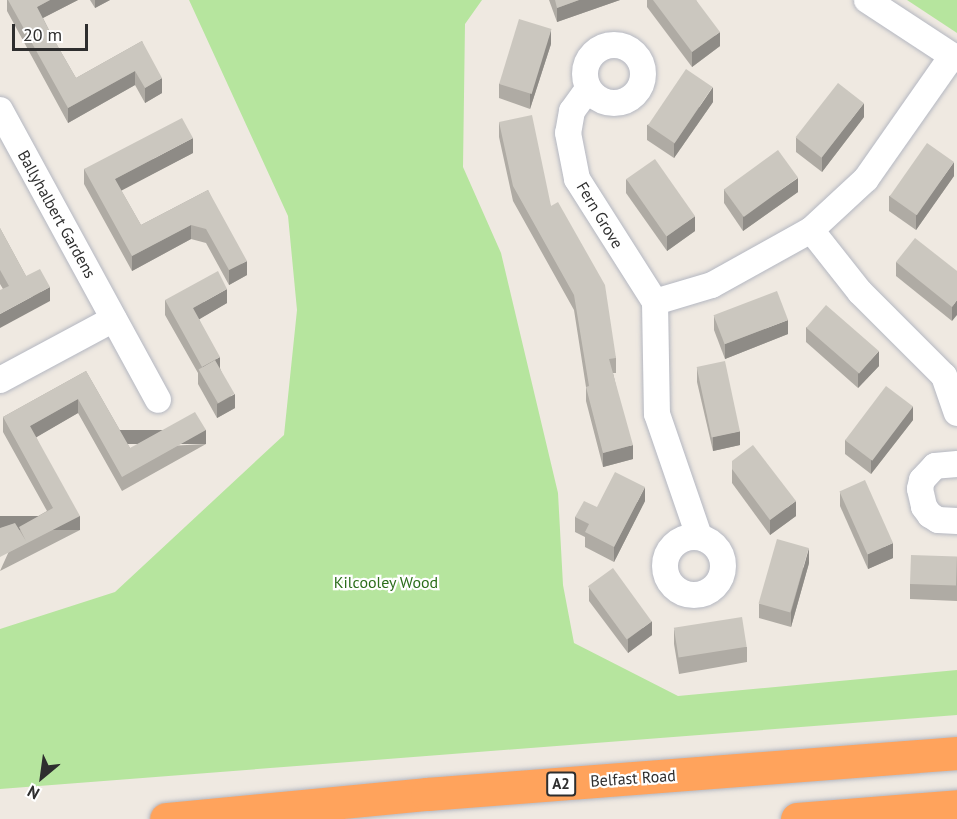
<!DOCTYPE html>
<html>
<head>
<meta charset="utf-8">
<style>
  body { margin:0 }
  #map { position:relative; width:957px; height:819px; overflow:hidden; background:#efe9e1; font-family:"PT Sans",sans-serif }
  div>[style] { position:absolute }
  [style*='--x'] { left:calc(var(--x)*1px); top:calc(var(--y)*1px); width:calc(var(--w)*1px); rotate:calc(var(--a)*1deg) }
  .green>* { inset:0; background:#b6e59e }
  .roads { filter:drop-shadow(0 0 2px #b4b7c1) drop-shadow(0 0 2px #b4b7c1) }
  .minor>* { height:26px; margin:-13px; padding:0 13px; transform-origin:13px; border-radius:13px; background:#fff }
  .minor>.ring { margin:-13px; padding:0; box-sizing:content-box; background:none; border:26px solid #fff; border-radius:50% }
  .highway>* { height:33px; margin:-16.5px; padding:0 16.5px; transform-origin:16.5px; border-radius:16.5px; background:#ffa35c }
  .wall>* { inset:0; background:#afaba4 }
  .shaded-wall>* { inset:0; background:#8e8b86; transform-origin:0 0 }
  .building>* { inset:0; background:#cbc7bf; transform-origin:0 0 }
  span { translate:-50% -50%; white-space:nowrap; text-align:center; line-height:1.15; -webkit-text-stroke:4.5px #fff; paint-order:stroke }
  .shield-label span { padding:2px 4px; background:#fff; border:2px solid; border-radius:4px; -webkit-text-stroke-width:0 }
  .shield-label { font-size:15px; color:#2e2e2e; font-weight:700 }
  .street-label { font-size:16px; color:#2e2e2e }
  .park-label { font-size:16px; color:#2c6e1b }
  .north { position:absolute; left:12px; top:747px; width:60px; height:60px; -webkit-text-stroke:4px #fff; paint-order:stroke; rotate:209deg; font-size:16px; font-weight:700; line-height:24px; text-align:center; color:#2e2e2e }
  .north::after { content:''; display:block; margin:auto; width:21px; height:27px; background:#2e2e2e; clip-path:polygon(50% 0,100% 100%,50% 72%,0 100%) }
  .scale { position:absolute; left:12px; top:24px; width:76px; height:27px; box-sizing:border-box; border:3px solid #2e2e2e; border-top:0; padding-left:8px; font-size:18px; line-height:21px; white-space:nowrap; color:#2e2e2e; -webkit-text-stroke:4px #fff; paint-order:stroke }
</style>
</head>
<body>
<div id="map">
  <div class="green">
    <i style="clip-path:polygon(189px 0,482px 0,465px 24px,463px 167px,501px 253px,558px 493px,563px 585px,574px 643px,678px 696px,957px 670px,957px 715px,0 789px,0 629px,115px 592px,284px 435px,297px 310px,288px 216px)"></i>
    <i style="clip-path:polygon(907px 0,957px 0,957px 33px)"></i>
  </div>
  <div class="roads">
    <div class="minor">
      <i style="--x:867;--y:0;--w:108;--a:33.2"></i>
      <i class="ring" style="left:585px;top:45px;width:32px;height:32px"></i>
      <i style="--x:588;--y:89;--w:27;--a:126"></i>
      <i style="--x:572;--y:111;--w:22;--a:100"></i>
      <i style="--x:568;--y:133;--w:47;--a:78.9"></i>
      <i style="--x:577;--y:179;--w:146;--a:57.6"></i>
      <i style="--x:655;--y:302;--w:112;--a:89"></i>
      <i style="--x:657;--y:414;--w:129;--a:71"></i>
      <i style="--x:0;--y:110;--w:330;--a:61.4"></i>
      <i style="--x:811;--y:230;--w:79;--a:51.7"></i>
      <i style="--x:860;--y:292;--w:119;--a:45"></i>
      <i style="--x:944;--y:376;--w:39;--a:71"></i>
      <i style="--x:655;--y:302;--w:59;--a:-16.6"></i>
      <i style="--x:712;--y:285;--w:113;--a:-29.1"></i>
      <i style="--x:811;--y:230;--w:75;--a:-42.8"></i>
      <i style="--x:866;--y:179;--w:150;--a:-55"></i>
      <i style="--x:0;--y:380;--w:129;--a:-28.2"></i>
      <i style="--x:957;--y:464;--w:22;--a:175"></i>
      <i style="--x:935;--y:466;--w:19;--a:133"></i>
      <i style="--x:922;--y:480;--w:9;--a:103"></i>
      <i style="--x:920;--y:489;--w:18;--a:77"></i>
      <i style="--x:924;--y:507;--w:10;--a:53"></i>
      <i style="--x:930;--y:515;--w:9;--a:32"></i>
      <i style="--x:938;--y:520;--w:19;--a:3"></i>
      <i class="ring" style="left:665px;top:537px;width:32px;height:32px"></i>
    </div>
    <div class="highway">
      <i style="--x:166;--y:819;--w:262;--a:-5.5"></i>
      <i style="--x:427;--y:794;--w:532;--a:-4.42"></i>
      <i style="--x:797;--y:819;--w:161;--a:-4.6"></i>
    </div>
  </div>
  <div class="wall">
    <i style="clip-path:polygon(7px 0,78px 0,43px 18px,53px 38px,76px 78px,142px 41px,162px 93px,145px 103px,135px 85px,68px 123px,7px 11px)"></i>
    <i style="clip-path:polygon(90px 0,110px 0,95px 8px)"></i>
    <i style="clip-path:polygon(549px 0,620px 0,557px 22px)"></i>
    <i style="clip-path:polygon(647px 0,696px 0,720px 46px,692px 67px,647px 7px)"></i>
    <i style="clip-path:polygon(551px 44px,530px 109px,499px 98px,499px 84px)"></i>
    <i style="clip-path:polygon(713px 102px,674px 158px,647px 140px,647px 125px)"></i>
    <i style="clip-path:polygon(864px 117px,822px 172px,796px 152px,796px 138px)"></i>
    <i style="clip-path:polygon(499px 122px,551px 206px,616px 358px,616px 373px,613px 373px,633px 459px,603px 467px,586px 401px,586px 387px,574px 310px,513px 201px,499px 137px)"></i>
    <i style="clip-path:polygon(193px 153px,121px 190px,141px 225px,208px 190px,247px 275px,229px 285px,206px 243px,191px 239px,132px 271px,84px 184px,84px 169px)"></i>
    <i style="clip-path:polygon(954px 176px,916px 230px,889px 211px,889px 196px)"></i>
    <i style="clip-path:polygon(626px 179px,695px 231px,667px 251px,626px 193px)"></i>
    <i style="clip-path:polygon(724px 189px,798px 192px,743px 231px,724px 203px)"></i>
    <i style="clip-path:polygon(0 228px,26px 276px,50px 301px,3px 289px,0 284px)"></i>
    <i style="clip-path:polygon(896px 262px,957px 271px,952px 321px,896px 276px)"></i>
    <i style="clip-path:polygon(165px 300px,227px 303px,199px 319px,220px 368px,235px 408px,217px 418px,198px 384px,198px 373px,165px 315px)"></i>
    <i style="clip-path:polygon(714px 316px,788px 334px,725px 359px,714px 330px)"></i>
    <i style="clip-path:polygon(806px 327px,879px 366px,858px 388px,806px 342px)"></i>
    <i style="clip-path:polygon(697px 367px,740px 445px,713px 451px,697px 382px)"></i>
    <i style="clip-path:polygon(86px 371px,130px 448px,206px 444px,122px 491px,78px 413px,36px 437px,80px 530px,0 571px,19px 529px,19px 527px,47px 511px,3px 432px,3px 417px)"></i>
    <i style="clip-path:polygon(913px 420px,871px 474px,845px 454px,845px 440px)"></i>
    <i style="clip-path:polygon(732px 461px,796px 516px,770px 535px,732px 483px)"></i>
    <i style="clip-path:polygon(840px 492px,893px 558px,868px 569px,840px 506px)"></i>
    <i style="clip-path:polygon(645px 501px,614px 562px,585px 547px,585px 537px,575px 532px,575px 517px,597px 507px)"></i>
    <i style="clip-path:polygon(957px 557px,957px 601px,910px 599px,910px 584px)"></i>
    <i style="clip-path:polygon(809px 563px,791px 627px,759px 618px,759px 604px)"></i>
    <i style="clip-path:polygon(589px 587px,652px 635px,628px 653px,589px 601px)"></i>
    <i style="clip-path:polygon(674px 630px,747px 647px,747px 662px,679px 674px,674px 644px)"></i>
  </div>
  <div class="shaded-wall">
    <i style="clip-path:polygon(50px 0,78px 0,37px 21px,37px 7px)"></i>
    <i style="clip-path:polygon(95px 0,110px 0,95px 8px)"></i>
    <i style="clip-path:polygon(579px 0,620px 0,557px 22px,557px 8px)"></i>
    <i style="clip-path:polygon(551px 29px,551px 44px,530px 109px,530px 94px)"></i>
    <i style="clip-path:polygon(720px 32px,720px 46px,692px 67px,692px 52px)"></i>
    <i style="clip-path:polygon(135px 71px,135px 85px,68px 123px,68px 108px)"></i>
    <i style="clip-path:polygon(162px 78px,162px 93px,145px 103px,145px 88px)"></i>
    <i style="clip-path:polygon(713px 87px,713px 102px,674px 158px,674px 144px)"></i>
    <i style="clip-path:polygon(864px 103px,864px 117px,822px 172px,822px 157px)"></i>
    <i style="clip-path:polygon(193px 138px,193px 153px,115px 194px,115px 179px)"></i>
    <i style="clip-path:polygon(954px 162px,954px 176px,916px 230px,916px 215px)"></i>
    <i style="clip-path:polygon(798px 178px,798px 192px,743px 231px,743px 216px)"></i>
    <i style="clip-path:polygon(695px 216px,695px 231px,667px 251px,667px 236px)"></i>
    <i style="clip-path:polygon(191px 225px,191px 239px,132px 271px,132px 256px)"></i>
    <i style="clip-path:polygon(247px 261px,247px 275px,229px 285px,229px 270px)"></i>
    <i style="clip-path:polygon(50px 287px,50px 301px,0 328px,0 314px)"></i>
    <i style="clip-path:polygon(227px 289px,227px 303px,193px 323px,193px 308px)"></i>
    <i style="clip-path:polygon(957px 300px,957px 315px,952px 321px,952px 307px)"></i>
    <i style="clip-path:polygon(788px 320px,788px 334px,725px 359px,725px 344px)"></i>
    <i style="clip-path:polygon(879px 351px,879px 366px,858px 388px,858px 374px)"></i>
    <i style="clip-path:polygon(220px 357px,220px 371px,202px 367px)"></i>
    <i style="clip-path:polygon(235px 394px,235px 408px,217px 418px,217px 404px)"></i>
    <i style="clip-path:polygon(78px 399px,78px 413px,30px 441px,30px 426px)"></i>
    <i style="clip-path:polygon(913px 406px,913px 420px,871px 474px,871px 460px)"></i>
    <i style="left:206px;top:430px;width:14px;height:96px;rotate:90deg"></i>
    <i style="clip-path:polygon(740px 431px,740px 445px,713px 451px,713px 437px)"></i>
    <i style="clip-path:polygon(633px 445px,633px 459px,603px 467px,603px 453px)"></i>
    <i style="clip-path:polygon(645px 487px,645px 501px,614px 562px,614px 547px)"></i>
    <i style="clip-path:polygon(796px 501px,796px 516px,770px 535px,770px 520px)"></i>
    <i style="left:80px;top:516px;width:14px;height:90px;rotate:90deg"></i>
    <i style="clip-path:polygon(893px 543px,893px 558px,868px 569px,868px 554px)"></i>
    <i style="clip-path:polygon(809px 548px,809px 563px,791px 627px,791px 612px)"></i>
    <i style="clip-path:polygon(652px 621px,652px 635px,628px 653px,628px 639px)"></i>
  </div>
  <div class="building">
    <i style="clip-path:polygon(8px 0,50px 0,37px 7px,53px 38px,76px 78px,142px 41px,162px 78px,145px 88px,135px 71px,68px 108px)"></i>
    <i style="clip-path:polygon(555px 0,579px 0,557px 8px)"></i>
    <i style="clip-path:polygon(653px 0,696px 0,720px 32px,692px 52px)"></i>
    <i style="left:519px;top:19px;width:34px;height:68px;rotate:17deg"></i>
    <i style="left:686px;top:69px;width:32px;height:68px;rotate:34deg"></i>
    <i style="left:838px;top:83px;width:33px;height:69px;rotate:38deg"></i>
    <i style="clip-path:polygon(532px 115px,551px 206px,558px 202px,605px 285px,616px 358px,609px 359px,633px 445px,603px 453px,586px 387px,589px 386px,574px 295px,513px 186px,499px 122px)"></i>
    <i style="clip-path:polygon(182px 118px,193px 138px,115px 179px,141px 225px,208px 190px,247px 261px,229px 270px,206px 229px,191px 225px,132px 256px,84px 169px)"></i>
    <i style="left:927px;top:143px;width:33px;height:65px;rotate:35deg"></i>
    <i style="left:778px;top:150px;width:34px;height:67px;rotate:54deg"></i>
    <i style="left:655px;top:159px;width:70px;height:35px;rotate:55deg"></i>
    <i style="clip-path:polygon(0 228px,26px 276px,40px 269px,50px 287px,0 314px,0 290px,9px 286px,0 270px)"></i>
    <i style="clip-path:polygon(915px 238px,957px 271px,957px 300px,952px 307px,896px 262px)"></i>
    <i style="clip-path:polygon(218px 271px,227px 289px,193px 308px,220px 357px,202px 367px,165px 300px)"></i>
    <i style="left:777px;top:291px;width:31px;height:68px;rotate:69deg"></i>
    <i style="left:826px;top:305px;width:70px;height:30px;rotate:41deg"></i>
    <i style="left:215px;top:360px;width:39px;height:19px;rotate:60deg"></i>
    <i style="left:725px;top:361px;width:72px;height:29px;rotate:78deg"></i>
    <i style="clip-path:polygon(86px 371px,130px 448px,195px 412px,206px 430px,122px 477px,78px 399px,30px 426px,80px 516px,0 557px,0 528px,15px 523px,26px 541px,19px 527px,53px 508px,3px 417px)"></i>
    <i style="left:886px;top:386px;width:34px;height:68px;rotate:37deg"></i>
    <i style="clip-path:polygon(753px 445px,796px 501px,770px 520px,732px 469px,732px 461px)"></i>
    <i style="clip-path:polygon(615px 472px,645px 487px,614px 547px,585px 532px,589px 524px,575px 517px,584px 501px,597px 507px)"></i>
    <i style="left:865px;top:480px;width:69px;height:28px;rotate:66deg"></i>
    <i style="left:777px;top:539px;width:33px;height:67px;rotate:16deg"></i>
    <i style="left:911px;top:555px;width:46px;height:29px;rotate:2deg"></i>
    <i style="left:613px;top:568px;width:66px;height:31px;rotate:54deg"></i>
    <i style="left:742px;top:617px;width:30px;height:69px;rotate:81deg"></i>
  </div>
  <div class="shield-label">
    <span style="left:561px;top:784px">A2</span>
  </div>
  <div class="street-label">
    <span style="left:57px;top:214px;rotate:61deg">Ballyhalbert Gardens</span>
    <span style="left:600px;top:215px;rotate:59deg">Fern Grove</span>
    <span style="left:633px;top:778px;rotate:-4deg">Belfast Road</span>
  </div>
  <div class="park-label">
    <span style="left:386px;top:582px">Kilcooley Wood</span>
  </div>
  <div class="north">N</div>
  <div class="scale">20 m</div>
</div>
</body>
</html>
